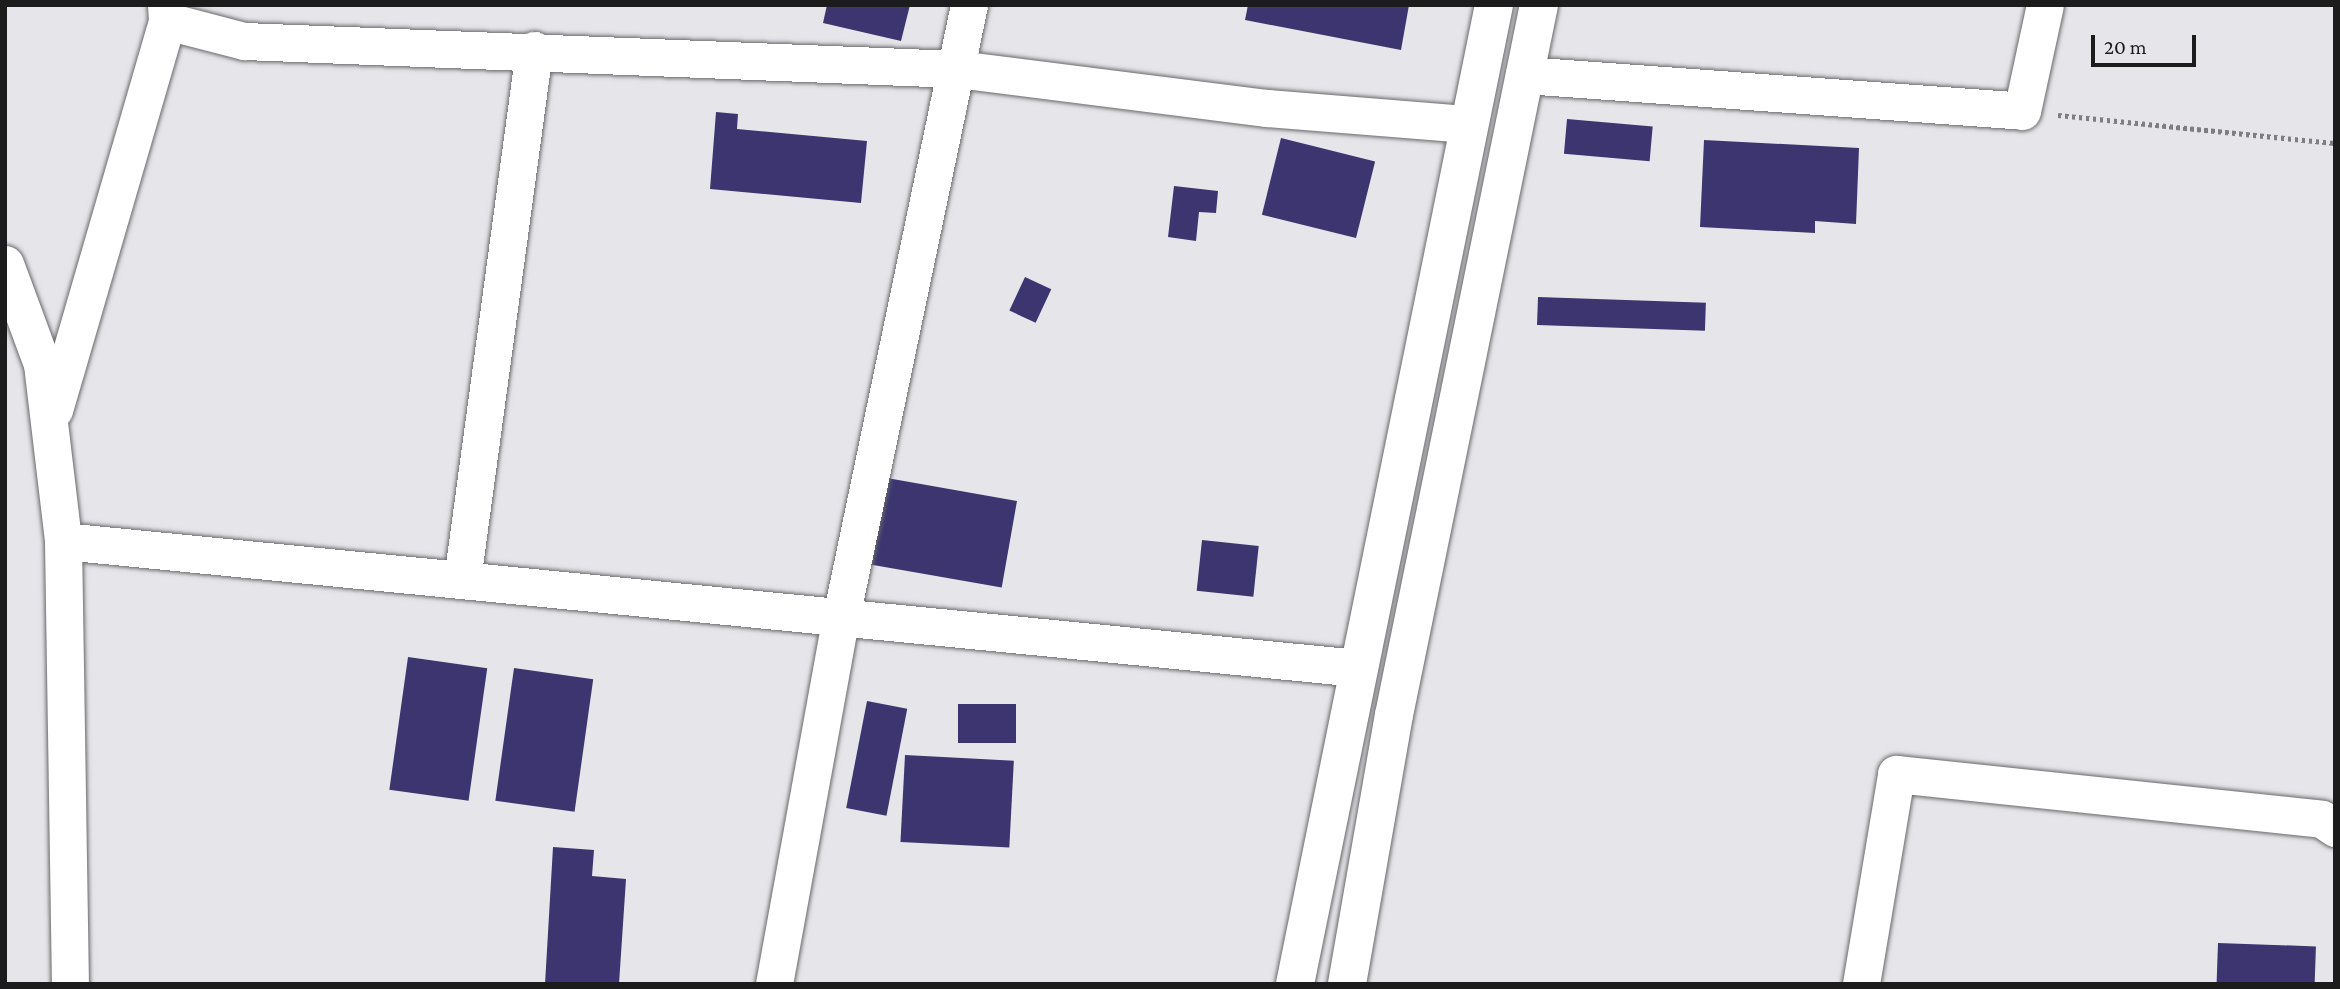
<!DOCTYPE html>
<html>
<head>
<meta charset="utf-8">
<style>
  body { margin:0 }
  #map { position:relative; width:2340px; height:989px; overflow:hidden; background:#e6e6ea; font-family:"Crimson Pro",serif }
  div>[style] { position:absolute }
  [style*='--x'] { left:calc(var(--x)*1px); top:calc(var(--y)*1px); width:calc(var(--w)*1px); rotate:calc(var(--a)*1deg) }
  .building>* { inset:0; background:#3d356f; transform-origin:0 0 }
  .path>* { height:4.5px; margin-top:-2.25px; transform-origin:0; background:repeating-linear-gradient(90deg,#7e7e81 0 3.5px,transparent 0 7px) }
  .roads { filter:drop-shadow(0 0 2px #69696c) drop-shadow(0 0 2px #69696c) }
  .street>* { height:37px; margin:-18.5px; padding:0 18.5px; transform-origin:18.5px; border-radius:18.5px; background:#fff }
  .secondary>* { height:38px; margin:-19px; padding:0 19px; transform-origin:19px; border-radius:19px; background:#fff }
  span { translate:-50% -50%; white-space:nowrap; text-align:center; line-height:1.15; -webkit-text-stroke:7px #e6e6ea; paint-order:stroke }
  .frame { position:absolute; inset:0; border:7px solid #1c1c1d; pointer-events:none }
  .scale { position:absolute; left:2091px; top:35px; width:105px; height:32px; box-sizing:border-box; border:4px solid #1c1c1d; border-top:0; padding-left:9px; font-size:21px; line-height:24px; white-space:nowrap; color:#1c1c1d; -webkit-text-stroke:5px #e6e6ea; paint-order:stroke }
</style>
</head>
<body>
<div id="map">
  <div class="building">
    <i style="clip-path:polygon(827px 5px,910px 5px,901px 41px,823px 23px)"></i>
    <i style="clip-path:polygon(1248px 5px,1409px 5px,1401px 50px,1245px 20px)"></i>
    <i style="clip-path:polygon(716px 112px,738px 114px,737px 129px,867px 141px,861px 203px,710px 189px)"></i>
    <i style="left:1567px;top:119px;width:86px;height:35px;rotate:5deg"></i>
    <i style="left:1281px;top:138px;width:97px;height:79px;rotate:14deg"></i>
    <i style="clip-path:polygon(1704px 140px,1859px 148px,1856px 224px,1815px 221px,1815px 233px,1700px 227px)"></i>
    <i style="clip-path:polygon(1174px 186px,1218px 191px,1216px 213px,1199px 212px,1196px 241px,1168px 237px)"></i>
    <i style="left:1025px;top:277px;width:29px;height:37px;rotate:25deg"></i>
    <i style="left:1538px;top:297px;width:168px;height:28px;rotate:2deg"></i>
    <i style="left:887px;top:478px;width:132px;height:88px;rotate:10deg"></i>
    <i style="left:1202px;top:540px;width:57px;height:51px;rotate:6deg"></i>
    <i style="left:408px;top:657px;width:80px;height:134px;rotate:8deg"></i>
    <i style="left:514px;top:668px;width:80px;height:134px;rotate:8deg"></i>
    <i style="left:867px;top:701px;width:41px;height:109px;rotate:11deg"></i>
    <i style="left:958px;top:704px;width:58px;height:39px"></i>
    <i style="left:905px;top:755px;width:109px;height:87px;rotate:3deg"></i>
    <i style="clip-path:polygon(553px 847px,594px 850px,592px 876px,626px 879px,619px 984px,545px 984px)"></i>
    <i style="left:2218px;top:943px;width:98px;height:41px;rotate:2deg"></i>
  </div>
  <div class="path">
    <i style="--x:2058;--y:115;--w:278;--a:5.8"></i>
  </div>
  <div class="roads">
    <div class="street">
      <i style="--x:166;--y:5;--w:16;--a:86"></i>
      <i style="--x:167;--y:21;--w:80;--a:14.6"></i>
      <i style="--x:244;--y:41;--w:714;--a:2.25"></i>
      <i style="--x:957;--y:69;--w:312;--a:7.2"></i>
      <i style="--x:1267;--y:108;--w:202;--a:4.6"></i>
      <i style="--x:1524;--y:75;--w:499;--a:4.1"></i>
      <i style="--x:2022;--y:111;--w:108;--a:-77.8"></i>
      <i style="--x:5;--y:264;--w:107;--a:69.7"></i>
      <i style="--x:42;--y:364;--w:178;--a:83.2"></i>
      <i style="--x:63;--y:541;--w:443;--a:89.1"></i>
      <i style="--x:54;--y:410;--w:405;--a:-73.8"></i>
      <i style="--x:63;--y:541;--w:1302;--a:5.6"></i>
      <i style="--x:462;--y:580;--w:535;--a:-82.26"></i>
      <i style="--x:774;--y:984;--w:373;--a:-79.7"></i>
      <i style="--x:841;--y:617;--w:625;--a:-78.19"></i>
      <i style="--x:1861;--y:984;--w:213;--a:-80.5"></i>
      <i style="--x:1896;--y:774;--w:428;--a:6"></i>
      <i style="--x:2322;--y:819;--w:16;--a:35"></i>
    </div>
    <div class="secondary">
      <i style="--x:1295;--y:984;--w:999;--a:-78.51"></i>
      <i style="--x:1347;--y:984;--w:273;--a:-80.1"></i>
      <i style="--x:1394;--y:715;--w:725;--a:-78.46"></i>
    </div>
  </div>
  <div class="frame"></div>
  <div class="scale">20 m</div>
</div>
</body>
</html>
